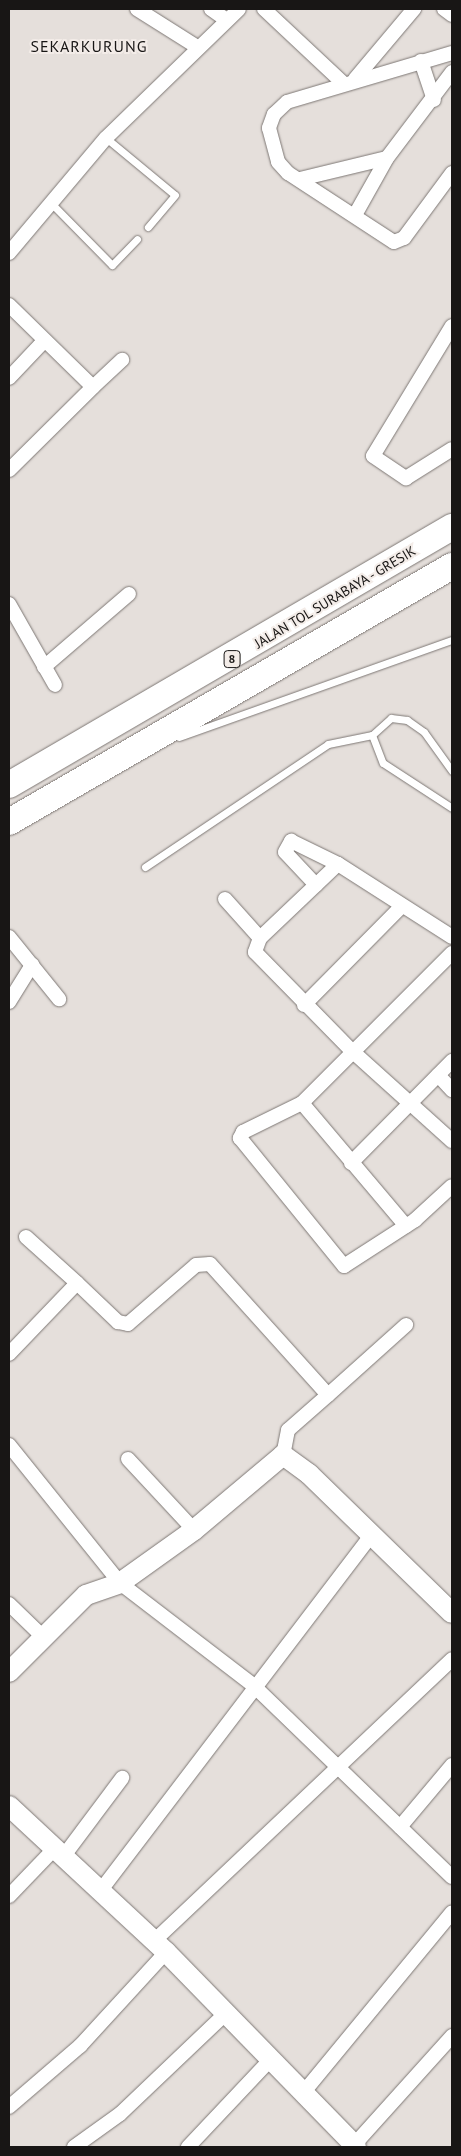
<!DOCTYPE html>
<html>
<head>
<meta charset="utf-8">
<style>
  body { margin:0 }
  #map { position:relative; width:461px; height:2156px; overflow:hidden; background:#e5dfdb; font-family:"PT Sans",sans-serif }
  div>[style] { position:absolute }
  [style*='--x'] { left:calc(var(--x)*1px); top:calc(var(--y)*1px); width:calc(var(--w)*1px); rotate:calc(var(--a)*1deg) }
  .roads { filter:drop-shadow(0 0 1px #7d7774) drop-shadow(0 0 1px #7d7774) }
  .lane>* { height:7px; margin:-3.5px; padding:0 3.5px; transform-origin:3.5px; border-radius:3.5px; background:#fff }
  .street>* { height:14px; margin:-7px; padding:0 7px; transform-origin:7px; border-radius:7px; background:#fff }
  .secondary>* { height:20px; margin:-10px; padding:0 10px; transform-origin:10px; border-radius:10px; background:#fff }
  .highway>* { height:26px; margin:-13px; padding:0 13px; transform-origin:13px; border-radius:13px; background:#fff }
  span { translate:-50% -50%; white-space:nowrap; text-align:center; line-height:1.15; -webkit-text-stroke:4px #f3ece8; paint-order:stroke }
  .shield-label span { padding:1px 4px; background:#f3ece8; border:1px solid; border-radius:4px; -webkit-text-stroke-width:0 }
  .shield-label { font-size:12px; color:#181615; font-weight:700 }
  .street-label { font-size:14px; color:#181615 }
  .quarter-label { font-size:16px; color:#181615; letter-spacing:1px }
  .frame { position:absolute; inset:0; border:10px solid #181615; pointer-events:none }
</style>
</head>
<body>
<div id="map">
  <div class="roads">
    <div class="lane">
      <i style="--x:106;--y:138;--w:89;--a:39.6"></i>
      <i style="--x:175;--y:195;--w:42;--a:130.2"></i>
      <i style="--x:51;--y:203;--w:87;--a:45.5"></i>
      <i style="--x:112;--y:265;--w:36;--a:-46"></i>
      <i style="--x:179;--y:737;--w:290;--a:-19.6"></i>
      <i style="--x:452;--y:771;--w:48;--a:-125.7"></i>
      <i style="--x:424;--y:732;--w:21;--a:-145"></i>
      <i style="--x:407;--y:720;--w:16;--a:-173"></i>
      <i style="--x:391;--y:718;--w:25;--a:138"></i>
      <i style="--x:372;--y:735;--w:30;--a:69"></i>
      <i style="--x:383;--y:763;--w:82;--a:33.1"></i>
      <i style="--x:145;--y:867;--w:220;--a:-33.9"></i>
      <i style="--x:328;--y:744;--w:45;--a:-11.6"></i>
    </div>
    <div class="street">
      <i style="--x:137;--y:9;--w:71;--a:32.3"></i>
      <i style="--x:211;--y:9;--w:19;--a:35"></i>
      <i style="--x:264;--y:9;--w:108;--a:43.1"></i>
      <i style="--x:444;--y:9;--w:10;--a:37"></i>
      <i style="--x:452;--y:53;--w:172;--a:163.5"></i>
      <i style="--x:287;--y:102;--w:18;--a:137"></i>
      <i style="--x:274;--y:114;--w:15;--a:110"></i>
      <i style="--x:269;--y:128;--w:35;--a:75"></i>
      <i style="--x:278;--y:162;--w:15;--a:48"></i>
      <i style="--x:288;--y:173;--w:126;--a:33.1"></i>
      <i style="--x:394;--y:242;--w:11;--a:-22"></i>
      <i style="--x:404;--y:238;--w:81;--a:-53.6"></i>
      <i style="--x:421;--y:61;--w:41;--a:71.6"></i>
      <i style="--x:355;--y:79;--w:92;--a:-49.9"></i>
      <i style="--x:300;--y:179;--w:89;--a:-13.6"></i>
      <i style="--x:355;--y:215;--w:65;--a:-60.7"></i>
      <i style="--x:387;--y:158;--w:108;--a:-52.9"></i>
      <i style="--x:9;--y:253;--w:150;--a:-49.9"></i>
      <i style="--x:106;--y:138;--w:185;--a:-44.1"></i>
      <i style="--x:9;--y:305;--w:117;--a:44.3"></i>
      <i style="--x:93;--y:387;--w:118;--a:135.3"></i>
      <i style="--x:452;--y:326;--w:152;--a:121.3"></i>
      <i style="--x:373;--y:456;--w:40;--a:34"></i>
      <i style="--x:406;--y:478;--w:54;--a:-32.2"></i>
      <i style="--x:9;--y:378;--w:50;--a:-46.6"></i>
      <i style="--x:93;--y:387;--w:40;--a:-43"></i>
      <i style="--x:9;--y:604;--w:93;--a:60.4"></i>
      <i style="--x:44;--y:667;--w:112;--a:-40.7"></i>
      <i style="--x:338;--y:864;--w:108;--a:136.5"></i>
      <i style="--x:260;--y:938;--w:15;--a:110"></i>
      <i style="--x:255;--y:952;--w:139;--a:45.6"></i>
      <i style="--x:352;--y:1051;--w:135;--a:42"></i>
      <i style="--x:316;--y:885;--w:45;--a:-133.2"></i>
      <i style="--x:285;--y:852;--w:13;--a:-61"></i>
      <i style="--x:291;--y:841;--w:52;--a:26.1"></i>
      <i style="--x:338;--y:864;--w:135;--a:32.6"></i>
      <i style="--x:225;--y:899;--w:52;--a:48.1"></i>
      <i style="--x:9;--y:937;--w:80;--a:51.1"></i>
      <i style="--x:452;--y:953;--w:212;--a:135"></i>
      <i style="--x:302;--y:1103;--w:66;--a:153.8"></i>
      <i style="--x:243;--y:1132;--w:7;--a:117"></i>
      <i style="--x:240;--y:1138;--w:165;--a:50.9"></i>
      <i style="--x:344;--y:1266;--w:85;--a:-32.9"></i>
      <i style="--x:415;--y:1220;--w:50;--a:-42.6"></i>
      <i style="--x:9;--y:1002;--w:44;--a:-58.1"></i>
      <i style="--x:304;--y:1005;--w:139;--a:-45.3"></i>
      <i style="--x:438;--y:1075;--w:21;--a:47"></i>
      <i style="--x:302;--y:1103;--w:161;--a:49.8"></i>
      <i style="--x:351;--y:1163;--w:144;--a:-45.3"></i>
      <i style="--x:26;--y:1237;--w:69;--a:42"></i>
      <i style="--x:9;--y:1354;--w:98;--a:-46.2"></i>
      <i style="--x:77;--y:1283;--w:57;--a:43.6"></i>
      <i style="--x:118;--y:1322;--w:10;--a:11"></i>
      <i style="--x:128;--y:1324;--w:90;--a:-40.9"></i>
      <i style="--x:196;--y:1265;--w:14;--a:-4"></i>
      <i style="--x:210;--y:1264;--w:176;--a:48"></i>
      <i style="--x:328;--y:1395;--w:53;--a:138.8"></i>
      <i style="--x:288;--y:1430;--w:25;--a:101"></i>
      <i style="--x:328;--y:1395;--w:105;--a:-41.9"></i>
      <i style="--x:9;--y:1445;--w:177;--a:51.2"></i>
      <i style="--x:120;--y:1583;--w:169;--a:37.5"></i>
      <i style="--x:254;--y:1686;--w:275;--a:44"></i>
      <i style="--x:128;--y:1459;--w:97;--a:47.1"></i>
      <i style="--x:9;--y:1604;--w:45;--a:44.1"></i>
      <i style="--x:400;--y:1827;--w:81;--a:-50"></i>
      <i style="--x:63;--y:1857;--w:99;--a:-53.2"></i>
      <i style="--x:101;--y:1890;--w:445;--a:-52.7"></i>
      <i style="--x:9;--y:1896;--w:65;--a:-46.2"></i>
      <i style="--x:154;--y:1941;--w:410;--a:-43.4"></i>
      <i style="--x:303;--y:2093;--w:234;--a:-50.5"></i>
      <i style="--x:9;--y:2107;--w:94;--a:-40.7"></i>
      <i style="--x:80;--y:2046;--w:127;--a:-47.5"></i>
      <i style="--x:354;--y:2145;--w:147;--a:-48"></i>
      <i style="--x:74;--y:2147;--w:57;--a:-35.7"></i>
      <i style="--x:120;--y:2114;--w:146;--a:-43.6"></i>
      <i style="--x:188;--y:2147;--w:121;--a:-46.7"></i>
    </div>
    <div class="secondary">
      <i style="--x:9;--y:1672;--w:109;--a:-45"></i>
      <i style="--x:86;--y:1595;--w:36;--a:-19"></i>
      <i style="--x:120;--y:1583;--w:91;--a:-35.6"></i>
      <i style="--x:194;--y:1530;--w:116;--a:-40.1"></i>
      <i style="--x:283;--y:1455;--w:32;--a:36"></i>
      <i style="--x:309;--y:1474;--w:199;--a:44.2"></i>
      <i style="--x:9;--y:1806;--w:214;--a:42.9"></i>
      <i style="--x:166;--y:1952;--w:272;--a:45.7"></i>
    </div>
    <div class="highway">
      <i style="--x:9;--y:785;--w:513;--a:-30.22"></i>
      <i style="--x:9;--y:822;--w:512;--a:-30.02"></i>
    </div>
  </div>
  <div class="shield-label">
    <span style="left:232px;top:659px">8</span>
  </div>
  <div class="street-label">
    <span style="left:335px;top:597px;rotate:-31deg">JALAN TOL SURABAYA - GRESIK</span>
  </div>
  <div class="quarter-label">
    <span style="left:89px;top:46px">SEKARKURUNG</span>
  </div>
  <div class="frame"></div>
</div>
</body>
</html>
